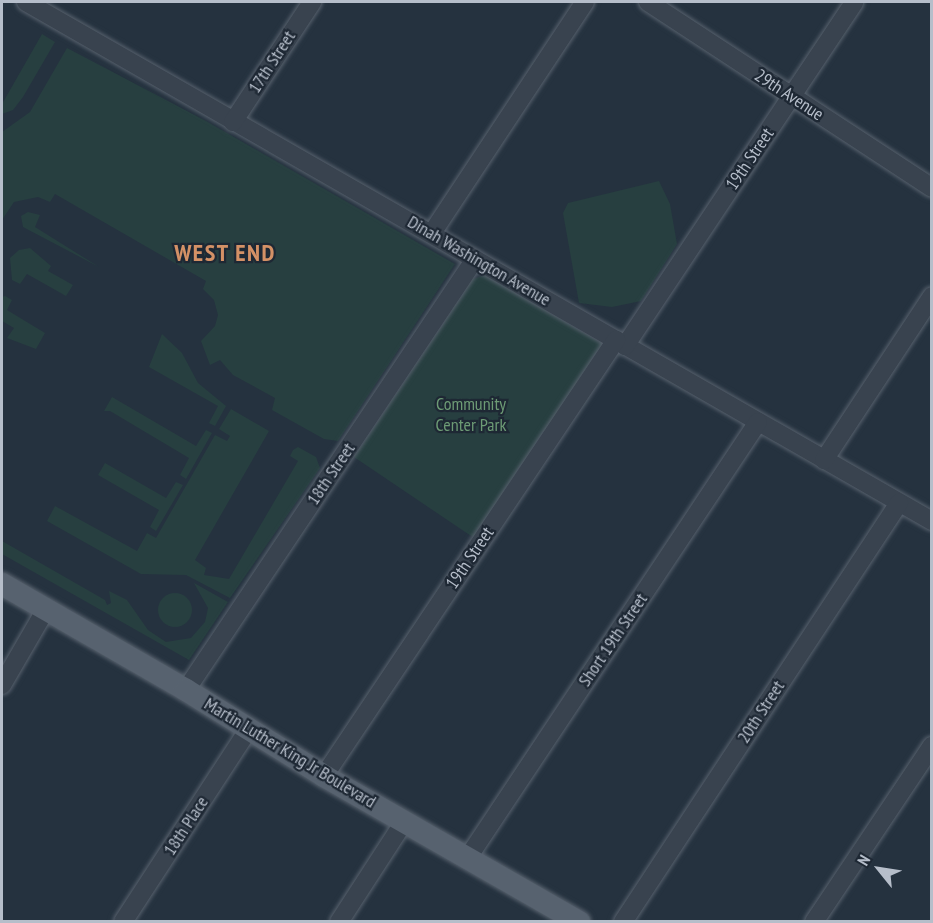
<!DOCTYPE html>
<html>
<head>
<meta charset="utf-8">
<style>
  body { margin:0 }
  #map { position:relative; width:933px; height:923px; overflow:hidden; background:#25323f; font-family:"PT Sans Narrow",sans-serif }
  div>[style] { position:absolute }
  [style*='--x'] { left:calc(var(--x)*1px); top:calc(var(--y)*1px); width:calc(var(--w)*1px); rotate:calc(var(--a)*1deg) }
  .green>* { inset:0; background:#273f40 }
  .round { border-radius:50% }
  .roads { filter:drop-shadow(0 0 2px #57616d) drop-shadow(0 0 2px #57616d) }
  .minor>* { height:18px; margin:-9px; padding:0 9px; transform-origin:9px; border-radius:9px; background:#39434f }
  .major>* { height:22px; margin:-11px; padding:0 11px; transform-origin:11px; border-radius:11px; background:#57626f }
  span { translate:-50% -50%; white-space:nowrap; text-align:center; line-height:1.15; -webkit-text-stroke:4.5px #1e2834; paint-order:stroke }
  .street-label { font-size:18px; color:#b6beca }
  .park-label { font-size:18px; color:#6d9b75 }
  .district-label { font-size:24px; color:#d49166; font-weight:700; letter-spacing:1.5px }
  .frame { position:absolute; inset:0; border:3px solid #b6beca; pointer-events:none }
  .north { position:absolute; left:849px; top:839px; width:60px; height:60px; -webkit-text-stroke:4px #1e2834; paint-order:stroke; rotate:300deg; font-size:16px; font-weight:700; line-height:24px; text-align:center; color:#b6beca }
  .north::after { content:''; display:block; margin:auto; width:21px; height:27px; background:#b6beca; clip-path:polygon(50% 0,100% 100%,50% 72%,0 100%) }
</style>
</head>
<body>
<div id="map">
  <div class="green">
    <i style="clip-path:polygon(42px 34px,55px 42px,23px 97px,13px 110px,2px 114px,2px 104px)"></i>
    <i style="clip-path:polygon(67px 48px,206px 121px,455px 264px,338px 441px,324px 439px,272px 410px,275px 398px,233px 375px,220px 360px,210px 365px,201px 341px,215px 326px,218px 315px,214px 300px,203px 289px,206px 281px,55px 194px,50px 202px,38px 197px,14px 202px,2px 220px,2px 132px,30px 112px)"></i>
    <i style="clip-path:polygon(659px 181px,670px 204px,677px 244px,641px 301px,612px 307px,579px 303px,563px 213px,568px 203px)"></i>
    <i style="clip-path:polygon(28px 212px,40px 215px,35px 227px,99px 267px,23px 227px,21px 216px)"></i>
    <i style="clip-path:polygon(30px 248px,51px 266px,48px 271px,73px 285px,66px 296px,27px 274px,20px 284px,12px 280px,10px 258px,19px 250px)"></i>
    <i style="clip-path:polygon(485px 275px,603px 344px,477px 540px,354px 457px,473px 279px)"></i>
    <i style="clip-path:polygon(5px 296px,12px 300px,7px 310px,45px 333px,36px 349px,7px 338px,14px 328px,2px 321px,2px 297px)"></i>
    <i style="clip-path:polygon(162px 334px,182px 353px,198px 383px,226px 406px,215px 426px,209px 423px,218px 406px,149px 367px)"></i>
    <i style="clip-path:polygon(112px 397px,196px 446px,206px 430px,212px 433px,186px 479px,180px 475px,189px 458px,110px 411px,104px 411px)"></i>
    <i style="clip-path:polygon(231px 409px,269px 431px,195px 560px,206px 568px,204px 575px,229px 579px,298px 461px,290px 456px,293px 450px,298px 447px,316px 457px,320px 468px,230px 598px,186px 575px,141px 574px,47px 521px,55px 506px,137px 551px,147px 533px,156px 538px,215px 435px,227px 441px,230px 436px,219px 429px)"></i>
    <i style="clip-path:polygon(105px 463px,166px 498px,176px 482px,183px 485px,156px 531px,150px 527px,159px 510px,98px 475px)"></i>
    <i style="clip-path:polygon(2px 541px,105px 600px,107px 605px,111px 603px,109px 591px,127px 600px,148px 630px,166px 642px,191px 638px,205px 622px,208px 608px,194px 583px,228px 602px,189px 660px,2px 554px)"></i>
    <i class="round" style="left:158px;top:593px;width:34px;height:34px"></i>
  </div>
  <div class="roads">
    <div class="minor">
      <i style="--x:26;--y:2;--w:1044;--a:29.81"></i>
      <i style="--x:648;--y:2;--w:339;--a:33.2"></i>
      <i style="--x:233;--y:122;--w:144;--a:-56.6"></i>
      <i style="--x:432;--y:233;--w:277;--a:-56.5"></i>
      <i style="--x:625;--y:346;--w:413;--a:-56.3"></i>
      <i style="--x:824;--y:460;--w:196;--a:-56.6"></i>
      <i style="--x:2;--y:685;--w:88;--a:-59.9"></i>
      <i style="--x:186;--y:690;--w:519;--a:-56.16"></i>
      <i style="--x:324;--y:776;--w:525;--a:-56.19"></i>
      <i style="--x:467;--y:859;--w:525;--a:-56.34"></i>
      <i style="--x:123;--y:922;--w:229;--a:-56.9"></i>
      <i style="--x:339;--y:922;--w:119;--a:-57"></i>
      <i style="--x:623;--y:922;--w:502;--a:-56.63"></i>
      <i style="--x:814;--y:922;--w:212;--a:-56.2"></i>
    </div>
    <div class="major">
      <i style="--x:2;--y:584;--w:212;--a:29.9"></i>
      <i style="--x:186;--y:690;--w:163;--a:31.9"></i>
      <i style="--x:324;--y:776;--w:294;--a:29.8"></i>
    </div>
  </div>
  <div class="street-label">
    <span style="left:272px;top:62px;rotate:-57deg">17th Street</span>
    <span style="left:789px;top:95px;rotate:33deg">29th Avenue</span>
    <span style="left:750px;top:159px;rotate:-56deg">19th Street</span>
    <span style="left:479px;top:261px;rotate:30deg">Dinah Washington Avenue</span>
    <span style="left:331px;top:474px;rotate:-56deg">18th Street</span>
    <span style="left:470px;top:558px;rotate:-56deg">19th Street</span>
    <span style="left:613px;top:640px;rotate:-56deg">Short 19th Street</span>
    <span style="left:761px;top:712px;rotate:-57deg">20th Street</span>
    <span style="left:290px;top:753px;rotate:31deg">Martin Luther King Jr Boulevard</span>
    <span style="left:186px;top:826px;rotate:-57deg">18th Place</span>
  </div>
  <div class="park-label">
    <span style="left:471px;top:415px">Community<br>Center Park</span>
  </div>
  <div class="district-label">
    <span style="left:225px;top:253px">WEST END</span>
  </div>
  <div class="frame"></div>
  <div class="north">N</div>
</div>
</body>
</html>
